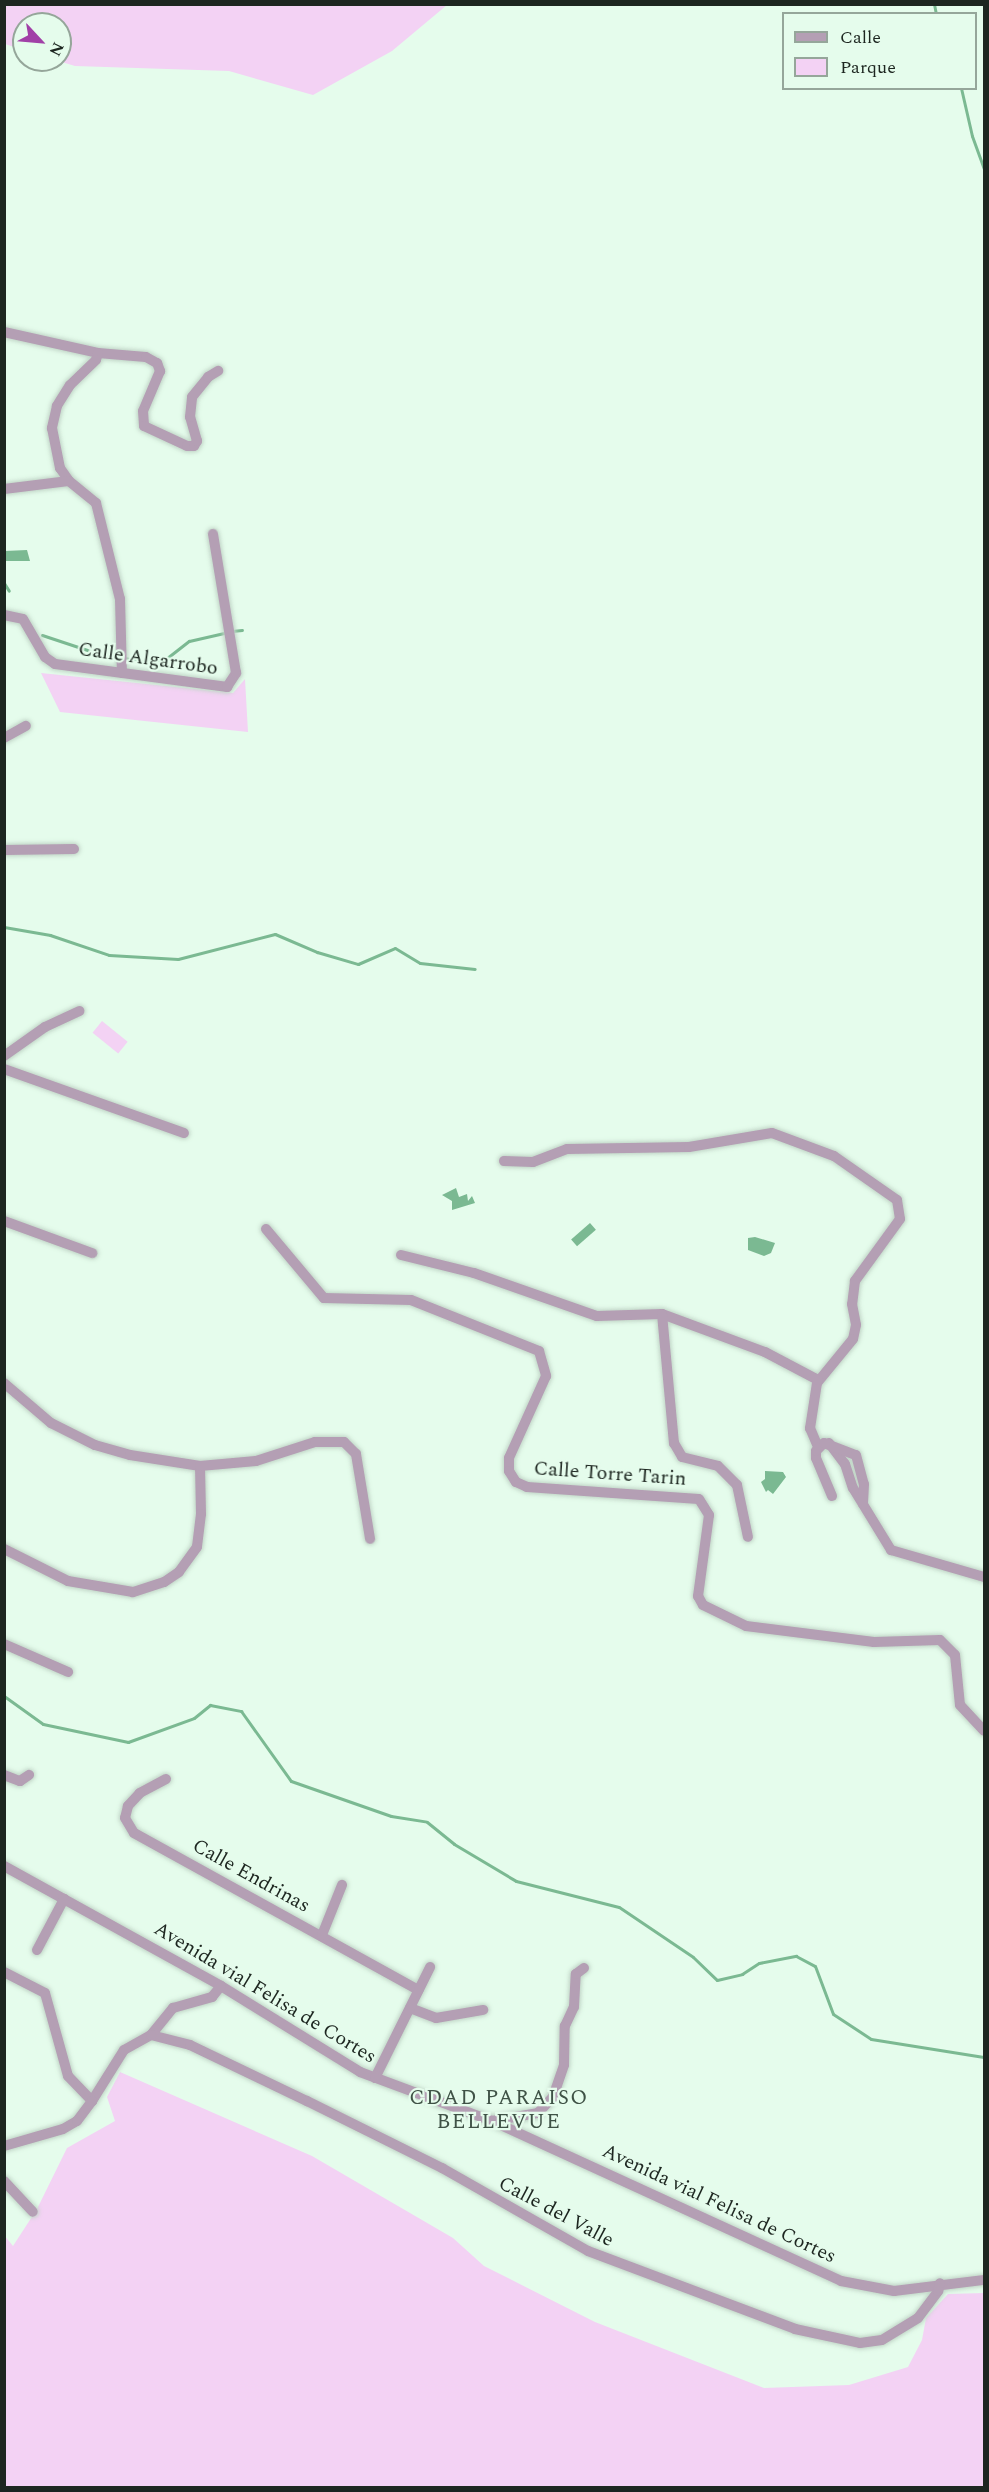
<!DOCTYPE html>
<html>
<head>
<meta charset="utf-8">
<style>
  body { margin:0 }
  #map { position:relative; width:989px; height:2492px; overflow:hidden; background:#e5fcec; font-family:Spectral,serif }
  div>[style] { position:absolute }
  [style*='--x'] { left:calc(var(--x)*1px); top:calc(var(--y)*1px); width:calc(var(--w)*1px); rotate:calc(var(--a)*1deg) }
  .green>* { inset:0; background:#f3d2f4; transform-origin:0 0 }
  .water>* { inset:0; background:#7bb992; transform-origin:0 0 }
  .stream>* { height:3px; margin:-1.5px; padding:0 1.5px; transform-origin:1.5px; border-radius:1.5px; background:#7bb992 }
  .roads { filter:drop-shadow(0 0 2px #c1d5c7) drop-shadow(0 0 2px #c1d5c7) }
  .minor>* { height:10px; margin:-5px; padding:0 5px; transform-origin:5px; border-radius:5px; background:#b49fb4 }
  span { translate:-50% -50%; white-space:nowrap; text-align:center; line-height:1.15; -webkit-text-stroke:4.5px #e5fcec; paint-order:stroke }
  .street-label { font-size:20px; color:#1d2620 }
  .neighbourhood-label { font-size:21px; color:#3f5246; letter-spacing:1.5px }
  .frame { position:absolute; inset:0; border:6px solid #1d2620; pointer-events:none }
  .legend { position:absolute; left:782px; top:12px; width:195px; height:78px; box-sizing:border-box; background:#e5fcec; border:2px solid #95a69a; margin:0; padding:8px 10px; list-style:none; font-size:18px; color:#1d2620 }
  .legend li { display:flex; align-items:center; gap:12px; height:30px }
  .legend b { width:30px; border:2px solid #95a69a }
  .north { position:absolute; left:12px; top:12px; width:60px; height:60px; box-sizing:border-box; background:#e5fcec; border:2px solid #95a69a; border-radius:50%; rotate:116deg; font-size:16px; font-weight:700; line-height:24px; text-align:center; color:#1d2620 }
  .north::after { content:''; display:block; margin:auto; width:21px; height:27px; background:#a140a7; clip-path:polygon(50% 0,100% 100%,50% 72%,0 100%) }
</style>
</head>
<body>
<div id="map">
  <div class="green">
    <i style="clip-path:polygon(5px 4px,447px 4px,447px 5px,392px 51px,313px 95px,229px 71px,75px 66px,55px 60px,60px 60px,60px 24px,24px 24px,24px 50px,5px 44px)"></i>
    <i style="clip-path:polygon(41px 673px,233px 693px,245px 679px,248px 732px,60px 712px)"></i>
    <i style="left:102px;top:1021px;width:33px;height:15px;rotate:39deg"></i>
    <i style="clip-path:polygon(120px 2072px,312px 2156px,453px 2238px,484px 2266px,595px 2322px,764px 2388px,849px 2385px,908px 2367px,922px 2340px,926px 2318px,948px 2294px,984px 2293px,984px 2487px,5px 2487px,4px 2235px,13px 2246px,37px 2209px,67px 2148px,115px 2121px,107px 2097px)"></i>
  </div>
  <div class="water">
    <i style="clip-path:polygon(27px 550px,30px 561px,5px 561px,5px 551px)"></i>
    <i style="clip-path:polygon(456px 1188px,459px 1197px,467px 1194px,468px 1201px,472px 1196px,475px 1203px,452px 1210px,452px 1201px,442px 1195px)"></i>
    <i style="left:590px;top:1223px;width:9px;height:25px;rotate:49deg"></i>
    <i style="clip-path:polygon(755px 1237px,775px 1243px,771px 1253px,764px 1256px,748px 1250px,748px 1238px)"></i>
    <i style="clip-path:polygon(765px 1471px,783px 1472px,786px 1477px,773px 1494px,768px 1490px,766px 1492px,761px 1482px,765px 1479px)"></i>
  </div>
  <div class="stream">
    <i style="--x:934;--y:4;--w:10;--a:79"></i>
    <i style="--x:961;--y:88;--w:49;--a:77.1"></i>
    <i style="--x:972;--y:136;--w:35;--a:70"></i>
    <i style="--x:4;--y:583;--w:9;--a:58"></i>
    <i style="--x:232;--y:631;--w:10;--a:-6"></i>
    <i style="--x:42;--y:635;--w:54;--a:18.4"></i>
    <i style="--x:93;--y:652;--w:53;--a:10.9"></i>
    <i style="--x:145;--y:662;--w:22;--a:-10"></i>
    <i style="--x:167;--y:658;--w:28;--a:-38"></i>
    <i style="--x:189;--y:641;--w:37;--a:-13"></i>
    <i style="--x:4;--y:927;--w:47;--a:9.9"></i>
    <i style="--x:50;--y:935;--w:62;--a:18.7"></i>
    <i style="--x:109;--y:955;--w:69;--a:3.3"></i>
    <i style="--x:178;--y:959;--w:100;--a:-14.5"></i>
    <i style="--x:275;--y:934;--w:46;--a:23.2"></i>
    <i style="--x:317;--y:952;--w:43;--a:16.3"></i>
    <i style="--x:358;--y:964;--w:40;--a:-23.4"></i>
    <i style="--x:395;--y:948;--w:29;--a:31"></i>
    <i style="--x:420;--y:963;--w:55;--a:6.2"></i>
    <i style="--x:4;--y:1696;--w:48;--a:35.7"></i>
    <i style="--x:43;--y:1724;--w:87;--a:12"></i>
    <i style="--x:128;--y:1742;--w:70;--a:-20"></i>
    <i style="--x:194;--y:1718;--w:21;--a:-39"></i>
    <i style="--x:210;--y:1705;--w:32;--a:11"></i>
    <i style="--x:241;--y:1711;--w:86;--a:54.5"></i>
    <i style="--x:291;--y:1781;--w:106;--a:19.3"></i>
    <i style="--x:391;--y:1816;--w:36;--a:9"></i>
    <i style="--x:427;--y:1822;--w:35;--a:39"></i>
    <i style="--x:454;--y:1844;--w:72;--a:30.8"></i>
    <i style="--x:516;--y:1881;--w:106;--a:14.2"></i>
    <i style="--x:619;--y:1907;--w:89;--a:34"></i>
    <i style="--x:693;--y:1957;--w:33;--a:44"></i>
    <i style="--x:717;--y:1980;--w:26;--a:-13"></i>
    <i style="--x:742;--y:1974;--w:20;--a:-33"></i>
    <i style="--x:759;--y:1963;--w:38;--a:-11"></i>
    <i style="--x:796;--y:1956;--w:21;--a:28"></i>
    <i style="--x:815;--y:1966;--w:51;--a:69.4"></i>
    <i style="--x:833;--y:2014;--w:45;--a:33.3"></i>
    <i style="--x:871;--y:2039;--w:114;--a:9.1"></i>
  </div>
  <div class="roads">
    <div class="minor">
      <i style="--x:4;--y:332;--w:96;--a:12.6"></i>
      <i style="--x:98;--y:353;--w:48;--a:4.8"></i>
      <i style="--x:146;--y:357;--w:13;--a:29"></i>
      <i style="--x:157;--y:363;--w:9;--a:69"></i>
      <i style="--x:160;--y:371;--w:43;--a:113"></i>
      <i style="--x:143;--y:411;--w:15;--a:86"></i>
      <i style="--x:144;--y:426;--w:47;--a:24.9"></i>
      <i style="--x:187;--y:446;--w:7;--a:0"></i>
      <i style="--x:194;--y:446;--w:6;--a:-59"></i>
      <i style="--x:197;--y:441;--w:25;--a:-106"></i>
      <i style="--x:190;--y:417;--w:20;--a:-84"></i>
      <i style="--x:192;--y:397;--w:26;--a:-51"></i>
      <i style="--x:208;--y:377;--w:12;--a:-31"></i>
      <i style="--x:98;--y:353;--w:7;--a:106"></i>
      <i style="--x:96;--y:360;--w:36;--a:136"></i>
      <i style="--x:70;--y:385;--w:25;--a:122"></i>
      <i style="--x:57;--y:406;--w:23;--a:103"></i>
      <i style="--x:52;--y:428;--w:41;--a:78.7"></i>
      <i style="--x:60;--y:468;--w:16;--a:55"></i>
      <i style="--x:69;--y:481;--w:35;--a:39"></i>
      <i style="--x:96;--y:503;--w:99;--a:76"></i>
      <i style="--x:120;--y:599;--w:74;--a:88.5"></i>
      <i style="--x:4;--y:489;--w:65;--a:-7"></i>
      <i style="--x:4;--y:615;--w:19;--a:12"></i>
      <i style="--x:23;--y:619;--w:44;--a:59.9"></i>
      <i style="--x:45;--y:657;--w:12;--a:35"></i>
      <i style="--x:55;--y:664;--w:174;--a:7.6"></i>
      <i style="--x:227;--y:687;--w:17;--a:-57"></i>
      <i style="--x:236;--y:673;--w:141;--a:-99.4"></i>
      <i style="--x:4;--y:738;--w:25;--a:-29"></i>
      <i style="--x:4;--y:850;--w:70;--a:-0.8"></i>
      <i style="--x:4;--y:1056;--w:50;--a:-35.3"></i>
      <i style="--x:45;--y:1027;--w:38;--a:-25"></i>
      <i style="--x:4;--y:1069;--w:191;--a:19.6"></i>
      <i style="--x:504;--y:1161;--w:29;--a:2"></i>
      <i style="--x:533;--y:1162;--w:36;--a:-21"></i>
      <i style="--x:567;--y:1149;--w:122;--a:-0.9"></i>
      <i style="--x:689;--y:1147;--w:84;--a:-9.6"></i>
      <i style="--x:772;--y:1133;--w:66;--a:20.4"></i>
      <i style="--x:834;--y:1156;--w:77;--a:34.9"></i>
      <i style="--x:897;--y:1200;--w:19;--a:81"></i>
      <i style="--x:900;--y:1219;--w:77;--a:126"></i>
      <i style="--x:855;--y:1281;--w:23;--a:97"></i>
      <i style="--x:852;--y:1304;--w:21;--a:79"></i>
      <i style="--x:856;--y:1325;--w:14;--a:102"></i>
      <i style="--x:853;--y:1339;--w:57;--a:129.3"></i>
      <i style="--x:817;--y:1383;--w:46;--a:98.8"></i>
      <i style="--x:810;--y:1428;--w:21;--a:67"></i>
      <i style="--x:4;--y:1221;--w:94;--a:20"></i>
      <i style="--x:266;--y:1229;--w:90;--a:50"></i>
      <i style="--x:324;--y:1298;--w:87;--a:1.3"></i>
      <i style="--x:411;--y:1300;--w:138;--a:21.7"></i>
      <i style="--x:539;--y:1351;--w:26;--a:74"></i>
      <i style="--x:546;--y:1376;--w:90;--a:114.3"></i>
      <i style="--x:509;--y:1458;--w:13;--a:90"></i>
      <i style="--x:509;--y:1471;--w:13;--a:58"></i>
      <i style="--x:516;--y:1482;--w:12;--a:24"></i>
      <i style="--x:527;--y:1487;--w:172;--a:4"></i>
      <i style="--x:699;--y:1499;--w:19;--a:58"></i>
      <i style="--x:709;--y:1515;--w:82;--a:97.7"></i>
      <i style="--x:698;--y:1596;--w:10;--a:61"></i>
      <i style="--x:703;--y:1605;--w:48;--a:26"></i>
      <i style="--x:746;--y:1626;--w:129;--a:7.1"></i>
      <i style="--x:874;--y:1642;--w:66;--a:-1.7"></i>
      <i style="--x:940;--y:1640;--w:21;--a:45"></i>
      <i style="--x:955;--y:1655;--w:50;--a:84.3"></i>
      <i style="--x:960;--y:1705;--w:35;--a:47"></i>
      <i style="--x:401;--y:1255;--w:75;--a:13.9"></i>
      <i style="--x:474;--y:1273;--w:130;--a:19.3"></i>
      <i style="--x:597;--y:1316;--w:65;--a:-1.8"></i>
      <i style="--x:662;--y:1314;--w:110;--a:20.3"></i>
      <i style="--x:765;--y:1352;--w:60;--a:27.8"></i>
      <i style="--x:662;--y:1314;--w:130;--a:84.7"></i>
      <i style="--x:674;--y:1443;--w:16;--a:60"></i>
      <i style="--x:682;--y:1457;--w:37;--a:14"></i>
      <i style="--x:718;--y:1466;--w:27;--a:45"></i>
      <i style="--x:737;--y:1485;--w:53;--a:78.1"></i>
      <i style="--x:4;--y:1383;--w:62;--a:40.4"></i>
      <i style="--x:51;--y:1423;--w:49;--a:26.6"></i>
      <i style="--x:95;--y:1445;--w:36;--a:16"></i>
      <i style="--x:130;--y:1455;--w:71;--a:8.9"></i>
      <i style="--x:200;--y:1466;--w:48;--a:88.8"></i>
      <i style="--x:201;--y:1514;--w:33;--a:97"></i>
      <i style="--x:197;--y:1547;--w:31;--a:126"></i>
      <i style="--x:179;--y:1572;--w:18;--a:146"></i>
      <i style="--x:164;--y:1582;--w:33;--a:162"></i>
      <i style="--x:133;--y:1592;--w:66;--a:-170.4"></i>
      <i style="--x:68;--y:1581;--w:72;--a:-153.4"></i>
      <i style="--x:829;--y:1443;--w:26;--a:53"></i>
      <i style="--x:845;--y:1464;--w:25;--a:72"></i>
      <i style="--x:853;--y:1488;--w:73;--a:58.5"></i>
      <i style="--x:891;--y:1550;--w:97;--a:16.2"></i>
      <i style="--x:200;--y:1466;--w:56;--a:-5.1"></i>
      <i style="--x:256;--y:1461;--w:62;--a:-17.9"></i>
      <i style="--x:315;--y:1442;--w:29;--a:0"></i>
      <i style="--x:344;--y:1442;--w:17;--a:45"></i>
      <i style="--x:356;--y:1454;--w:86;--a:80.6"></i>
      <i style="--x:832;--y:1496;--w:41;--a:-112.8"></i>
      <i style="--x:816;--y:1458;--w:7;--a:-90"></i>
      <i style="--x:816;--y:1451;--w:11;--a:-45"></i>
      <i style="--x:824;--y:1443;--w:34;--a:21"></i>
      <i style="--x:856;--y:1455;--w:30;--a:75"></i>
      <i style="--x:864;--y:1484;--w:20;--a:93"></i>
      <i style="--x:4;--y:1644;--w:70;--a:23.6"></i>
      <i style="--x:4;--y:1775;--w:17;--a:21"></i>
      <i style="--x:20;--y:1781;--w:11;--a:-34"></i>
      <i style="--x:166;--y:1779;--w:30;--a:152"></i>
      <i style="--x:140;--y:1793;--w:18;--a:133"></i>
      <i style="--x:128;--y:1806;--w:12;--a:104"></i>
      <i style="--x:125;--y:1818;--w:17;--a:59"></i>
      <i style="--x:134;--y:1833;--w:325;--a:28.9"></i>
      <i style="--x:4;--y:1866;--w:248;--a:28.9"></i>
      <i style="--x:221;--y:1986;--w:163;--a:31.7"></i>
      <i style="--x:360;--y:2072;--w:141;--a:20.4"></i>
      <i style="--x:492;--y:2121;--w:384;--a:24.6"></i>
      <i style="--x:841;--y:2281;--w:54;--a:10.7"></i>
      <i style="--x:894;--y:2291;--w:91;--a:-7"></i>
      <i style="--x:322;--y:1935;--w:54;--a:-68.2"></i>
      <i style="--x:37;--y:1950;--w:58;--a:-62.1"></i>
      <i style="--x:4;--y:1972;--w:46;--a:27.1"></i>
      <i style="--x:45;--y:1993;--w:86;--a:74.5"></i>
      <i style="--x:68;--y:2076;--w:35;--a:46"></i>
      <i style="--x:92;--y:2101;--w:60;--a:-57.9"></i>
      <i style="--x:124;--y:2050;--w:31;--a:-29"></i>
      <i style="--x:151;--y:2035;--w:35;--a:-51"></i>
      <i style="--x:173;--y:2008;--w:41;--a:-15.8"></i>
      <i style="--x:212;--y:1997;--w:14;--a:-51"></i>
      <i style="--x:410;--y:2008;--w:28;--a:21"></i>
      <i style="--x:436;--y:2018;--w:48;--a:-9.7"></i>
      <i style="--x:151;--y:2035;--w:40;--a:14.4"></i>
      <i style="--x:190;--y:2045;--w:130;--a:25.6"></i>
      <i style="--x:307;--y:2101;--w:151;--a:26.4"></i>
      <i style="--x:442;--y:2168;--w:168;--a:29.6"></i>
      <i style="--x:588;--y:2251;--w:221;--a:20.6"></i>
      <i style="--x:795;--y:2329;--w:66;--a:12.2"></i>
      <i style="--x:860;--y:2343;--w:22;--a:-8"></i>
      <i style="--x:882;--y:2340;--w:42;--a:-31.4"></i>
      <i style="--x:918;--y:2318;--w:34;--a:-53"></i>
      <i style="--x:938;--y:2291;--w:8;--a:-76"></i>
      <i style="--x:375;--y:2078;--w:124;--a:-63.6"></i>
      <i style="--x:492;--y:2121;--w:47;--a:-9.9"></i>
      <i style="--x:538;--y:2113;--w:22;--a:-47"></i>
      <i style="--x:553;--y:2097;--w:34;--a:-71"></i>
      <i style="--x:564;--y:2065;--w:39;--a:-89"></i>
      <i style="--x:565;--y:2026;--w:21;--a:-65"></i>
      <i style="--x:574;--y:2007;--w:33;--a:-87"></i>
      <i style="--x:576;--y:1974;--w:10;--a:-37"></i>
      <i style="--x:4;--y:2146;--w:61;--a:-16.1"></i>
      <i style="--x:63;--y:2129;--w:16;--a:-30"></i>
      <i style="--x:77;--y:2121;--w:25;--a:-53"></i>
      <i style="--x:4;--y:2181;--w:42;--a:46.9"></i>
    </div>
  </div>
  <div class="street-label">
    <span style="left:148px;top:659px;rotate:8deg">Calle Algarrobo</span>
    <span style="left:610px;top:1474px;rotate:4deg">Calle Torre Tarin</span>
    <span style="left:251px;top:1876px;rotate:29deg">Calle Endrinas</span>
    <span style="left:265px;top:1993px;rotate:31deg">Avenida vial Felisa de Cortes</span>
    <span style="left:719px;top:2204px;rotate:25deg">Avenida vial Felisa de Cortes</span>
    <span style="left:556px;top:2212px;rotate:28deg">Calle del Valle</span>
  </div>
  <div class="neighbourhood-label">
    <span style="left:499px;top:2110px">CDAD PARAISO<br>BELLEVUE</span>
  </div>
  <div class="frame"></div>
  <ul class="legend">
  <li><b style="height:8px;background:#b49fb4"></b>Calle</li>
  <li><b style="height:16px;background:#f3d2f4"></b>Parque</li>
  </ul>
  <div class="north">N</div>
</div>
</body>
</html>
